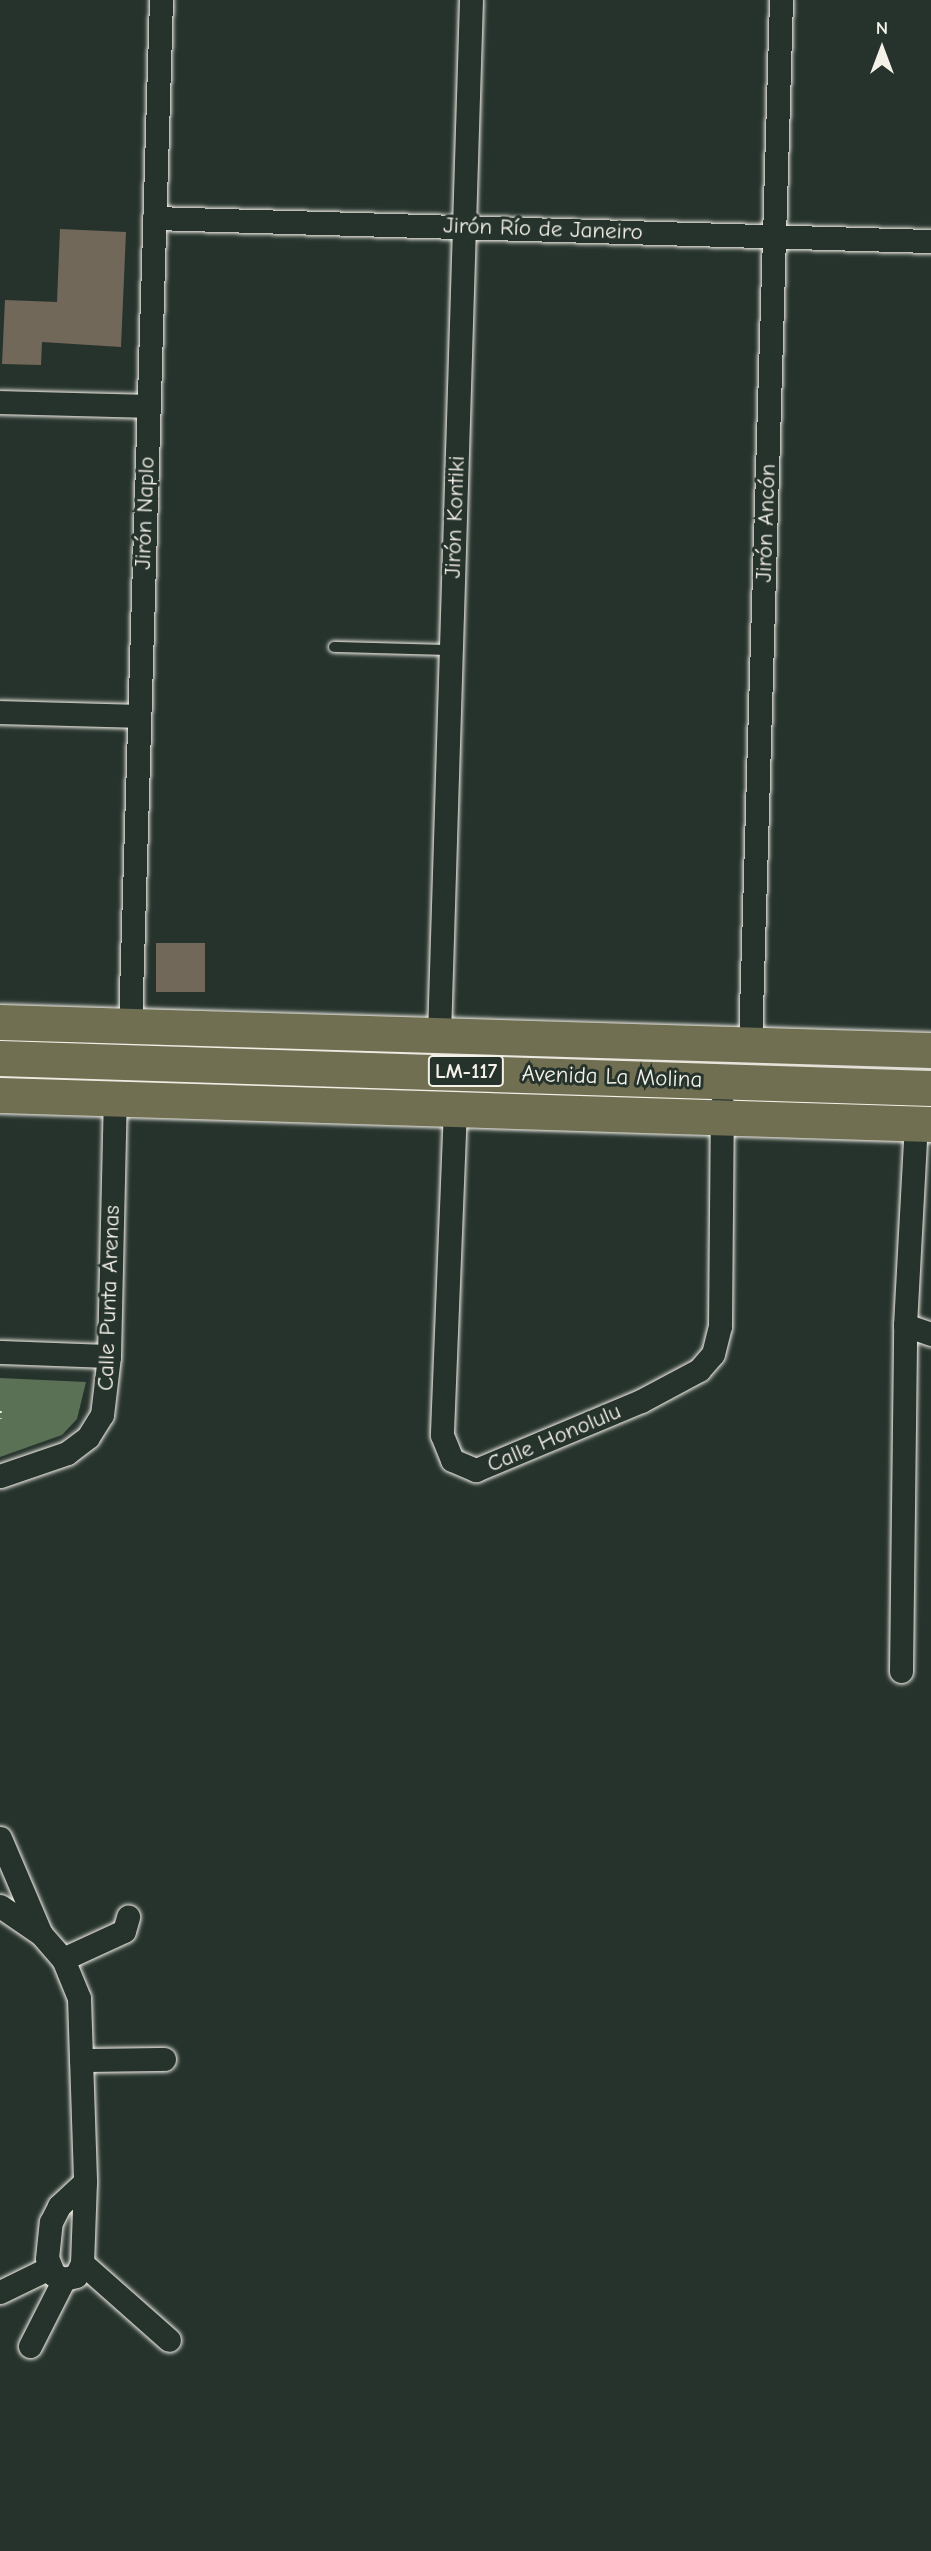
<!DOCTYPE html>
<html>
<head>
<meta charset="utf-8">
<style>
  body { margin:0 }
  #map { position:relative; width:931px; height:2551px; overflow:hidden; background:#26332d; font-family:"Comic Neue",sans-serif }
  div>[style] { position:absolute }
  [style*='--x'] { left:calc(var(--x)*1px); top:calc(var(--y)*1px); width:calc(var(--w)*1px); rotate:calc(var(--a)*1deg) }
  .green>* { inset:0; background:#5a7155 }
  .building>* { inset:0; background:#716859; transform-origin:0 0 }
  .path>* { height:3.5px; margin-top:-1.75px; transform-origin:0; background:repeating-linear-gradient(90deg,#f4f1e8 0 2px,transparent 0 7px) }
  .roads { filter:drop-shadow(0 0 2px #f4f1e8) drop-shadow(0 0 2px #f4f1e8) }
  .lane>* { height:10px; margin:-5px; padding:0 5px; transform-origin:5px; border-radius:5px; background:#26332d }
  .street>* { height:23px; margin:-11.5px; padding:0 11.5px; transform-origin:11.5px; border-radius:11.5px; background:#26332d }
  .primary>* { height:35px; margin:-17.5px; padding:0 17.5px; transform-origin:17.5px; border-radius:17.5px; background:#706f52 }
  span { translate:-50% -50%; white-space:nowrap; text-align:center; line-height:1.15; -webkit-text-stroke:6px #26332d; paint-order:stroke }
  .shield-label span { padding:2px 5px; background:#26332d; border:2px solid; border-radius:5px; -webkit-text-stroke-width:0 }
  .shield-label { font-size:21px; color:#f4f1e8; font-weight:700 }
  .street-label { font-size:23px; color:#f4f1e8 }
  .north { position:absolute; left:847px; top:14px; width:70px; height:70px; -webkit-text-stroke:5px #26332d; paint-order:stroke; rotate:0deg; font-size:19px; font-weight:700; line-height:28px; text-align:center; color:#f4f1e8 }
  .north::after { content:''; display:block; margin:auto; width:24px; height:32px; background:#f4f1e8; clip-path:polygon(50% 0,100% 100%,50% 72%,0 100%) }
</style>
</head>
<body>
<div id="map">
  <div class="green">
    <i style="clip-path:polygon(0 1378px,86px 1382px,77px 1419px,62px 1435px,0 1457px)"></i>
  </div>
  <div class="building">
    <i style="clip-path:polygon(60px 229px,126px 232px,121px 347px,42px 342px,41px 365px,2px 364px,5px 300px,57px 302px)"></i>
    <i style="left:156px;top:943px;width:49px;height:49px"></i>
  </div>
  <div class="path">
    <i style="--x:0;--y:1411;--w:8;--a:90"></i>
  </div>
  <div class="roads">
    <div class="lane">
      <i style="--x:334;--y:647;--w:117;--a:1.5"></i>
    </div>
    <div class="street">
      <i style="--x:154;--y:218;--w:777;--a:1.7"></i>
      <i style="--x:0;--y:402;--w:149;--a:1.5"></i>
      <i style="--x:0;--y:712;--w:139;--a:1.6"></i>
      <i style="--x:130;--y:1026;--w:1026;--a:-88.27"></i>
      <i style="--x:439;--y:1035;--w:1035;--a:-88.23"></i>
      <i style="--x:750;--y:1045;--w:1045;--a:-88.3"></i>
      <i style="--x:455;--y:1108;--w:327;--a:92.3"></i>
      <i style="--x:442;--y:1435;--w:27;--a:68"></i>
      <i style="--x:452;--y:1460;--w:26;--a:23"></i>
      <i style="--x:476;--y:1470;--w:179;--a:-22.7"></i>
      <i style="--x:641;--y:1401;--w:66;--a:-28.1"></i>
      <i style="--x:699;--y:1370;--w:21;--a:-49"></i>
      <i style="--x:713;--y:1354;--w:29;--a:-76"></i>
      <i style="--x:720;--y:1326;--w:222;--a:-89.5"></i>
      <i style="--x:905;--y:1325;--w:28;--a:19"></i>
      <i style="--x:0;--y:1352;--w:109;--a:2.1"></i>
      <i style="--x:0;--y:1476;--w:71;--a:-18.9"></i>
      <i style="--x:67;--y:1453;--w:26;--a:-37"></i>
      <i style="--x:88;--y:1437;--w:26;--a:-58"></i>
      <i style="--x:102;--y:1415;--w:59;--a:-83.2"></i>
      <i style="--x:109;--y:1356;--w:257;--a:-88.7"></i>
      <i style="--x:901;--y:1671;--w:346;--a:-89.3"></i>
      <i style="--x:905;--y:1325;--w:202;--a:-86.9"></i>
      <i style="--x:0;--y:1838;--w:104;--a:66.9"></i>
      <i style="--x:41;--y:1934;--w:33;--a:49"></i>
      <i style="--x:63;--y:1959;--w:42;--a:67.7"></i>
      <i style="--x:79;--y:1998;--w:184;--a:88.1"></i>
      <i style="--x:85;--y:2182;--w:81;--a:92.1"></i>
      <i style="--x:82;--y:2263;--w:14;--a:115"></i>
      <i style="--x:76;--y:2276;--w:12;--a:166"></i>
      <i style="--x:64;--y:2279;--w:11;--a:-158"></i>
      <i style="--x:54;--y:2275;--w:18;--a:-112"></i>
      <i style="--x:47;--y:2258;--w:36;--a:-84"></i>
      <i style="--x:51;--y:2222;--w:18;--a:-63"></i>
      <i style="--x:59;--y:2206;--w:35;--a:-43"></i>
      <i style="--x:0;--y:1906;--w:50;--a:34.3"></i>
      <i style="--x:63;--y:1959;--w:67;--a:-24.7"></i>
      <i style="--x:124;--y:1931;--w:15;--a:-74"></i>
      <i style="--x:81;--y:2060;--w:83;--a:-0.7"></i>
      <i style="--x:82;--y:2263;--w:116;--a:41.5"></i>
      <i style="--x:0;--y:2292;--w:55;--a:-26.1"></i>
      <i style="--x:30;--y:2346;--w:75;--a:-63.1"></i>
    </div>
    <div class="primary">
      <i style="--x:0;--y:1022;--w:931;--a:1.72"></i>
      <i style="--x:0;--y:1058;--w:931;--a:1.85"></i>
      <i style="--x:0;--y:1095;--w:931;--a:1.78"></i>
    </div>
  </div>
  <div class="shield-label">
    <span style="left:466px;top:1071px">LM-117</span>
  </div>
  <div class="street-label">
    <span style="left:543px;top:229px;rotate:2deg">Jirón Río de Janeiro</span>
    <span style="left:145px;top:513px;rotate:-88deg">Jirón Naplo</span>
    <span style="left:455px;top:517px;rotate:-88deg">Jirón Kontiki</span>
    <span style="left:766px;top:523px;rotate:-88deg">Jirón Ancón</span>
    <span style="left:612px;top:1077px;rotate:2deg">Avenida La Molina</span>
    <span style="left:109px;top:1298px;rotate:-88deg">Calle Punta Arenas</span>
    <span style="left:554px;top:1438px;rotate:-23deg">Calle Honolulu</span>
  </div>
  <div class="north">N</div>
</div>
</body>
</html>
